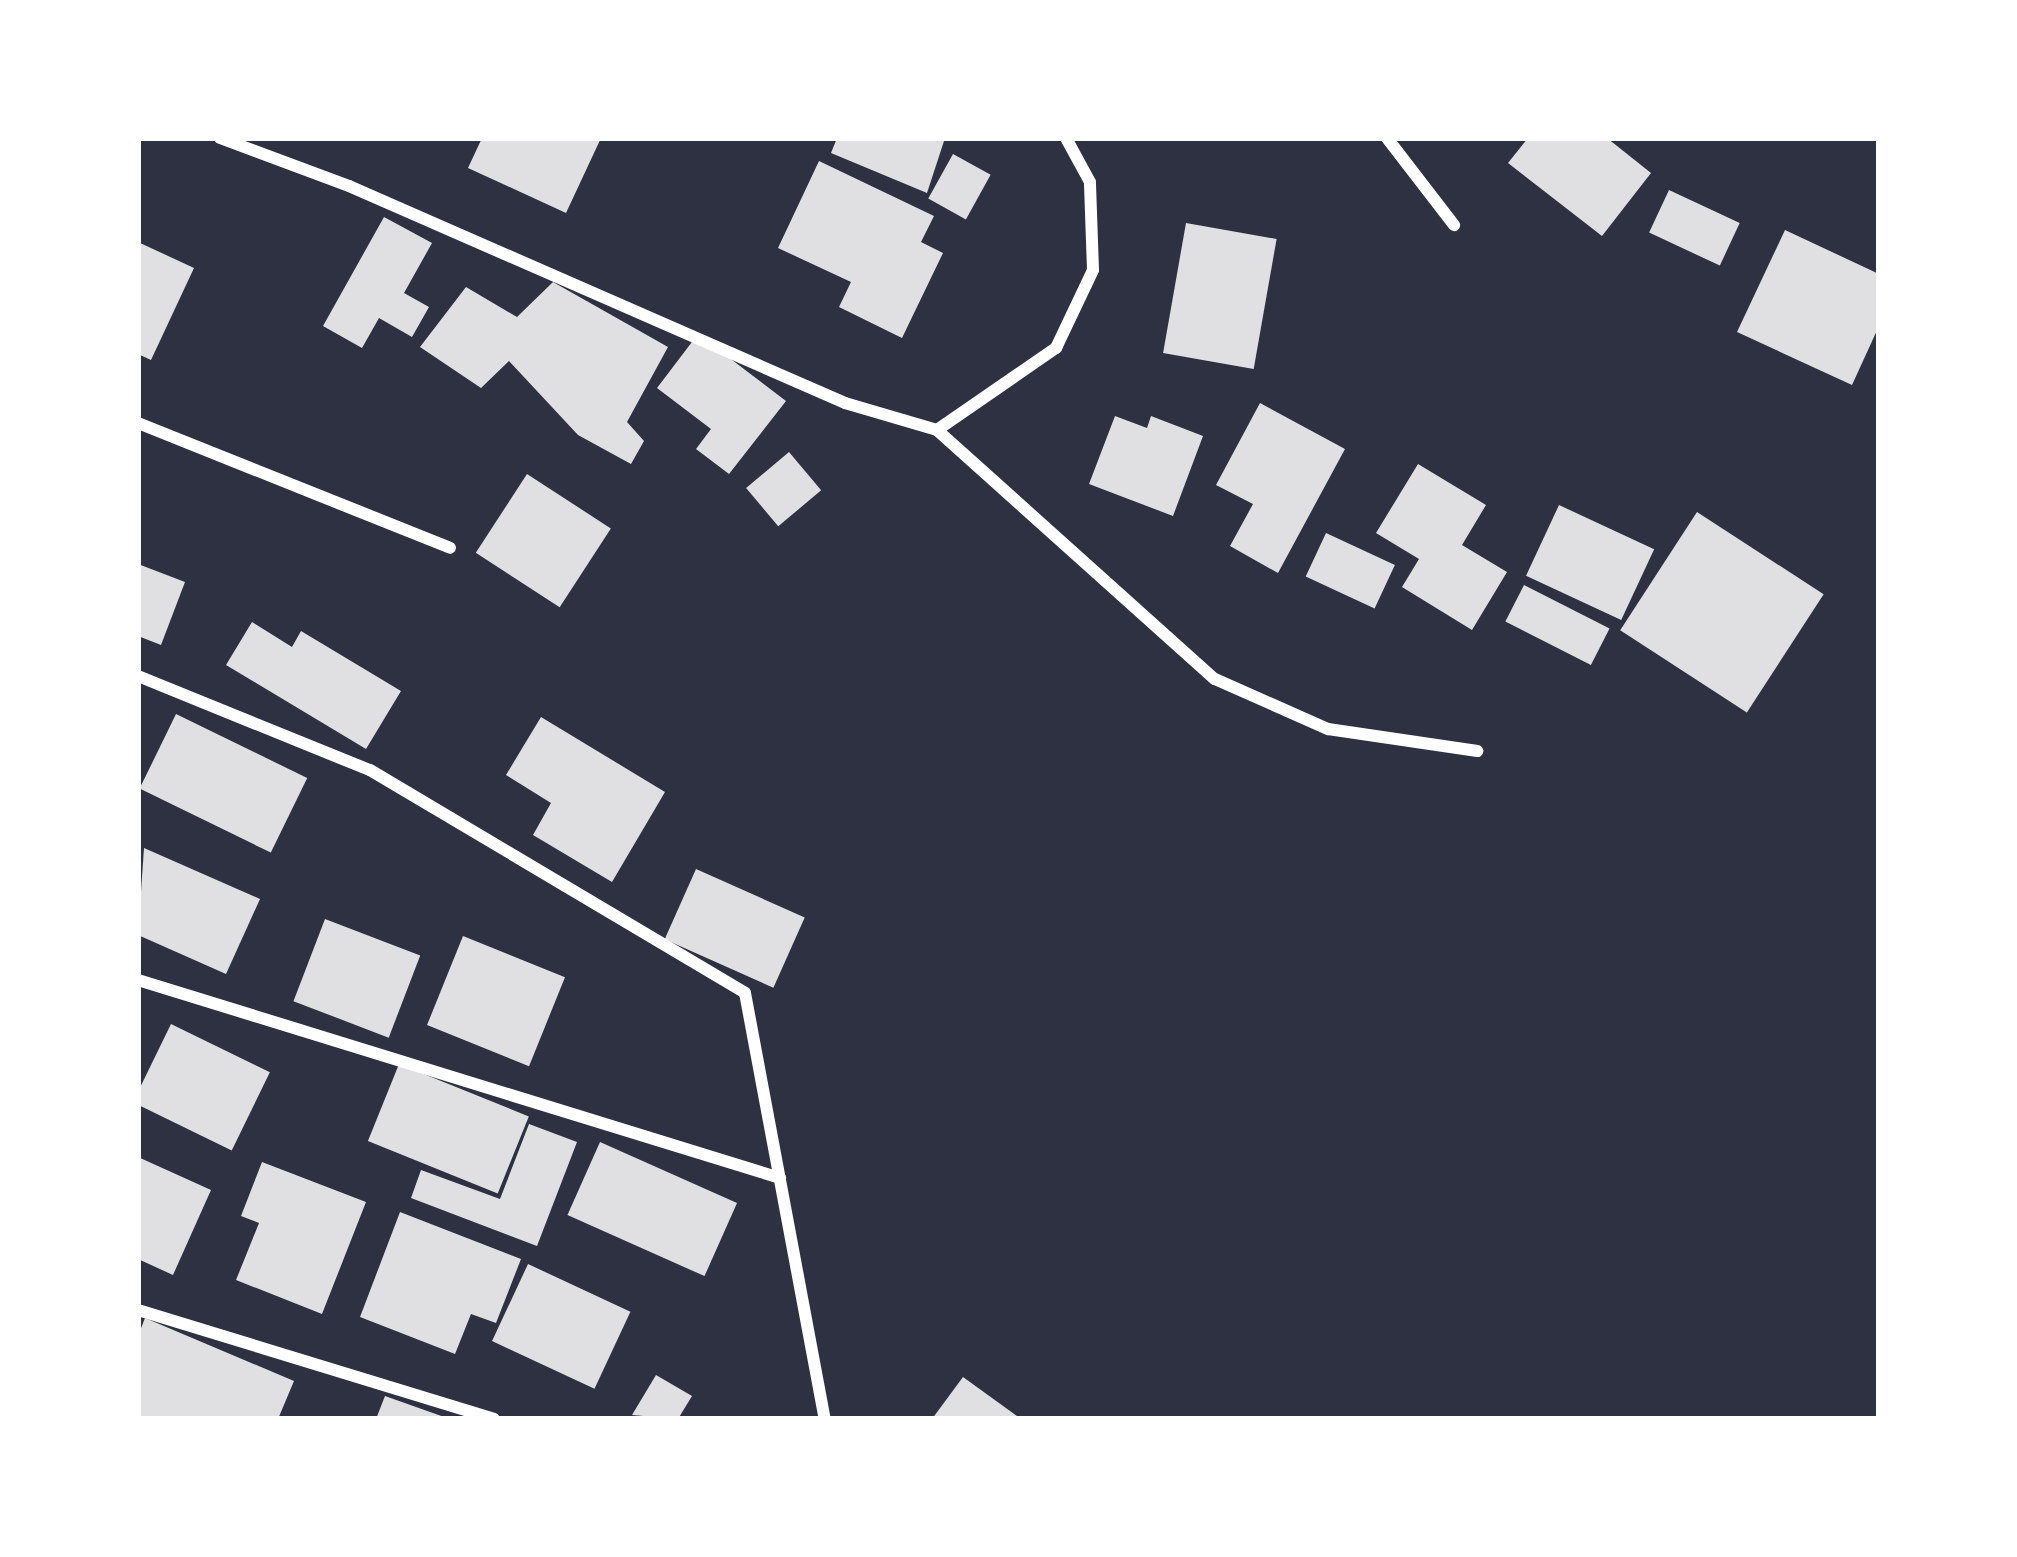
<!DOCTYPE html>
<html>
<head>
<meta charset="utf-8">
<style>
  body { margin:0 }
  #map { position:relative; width:2017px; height:1557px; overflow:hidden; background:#2d3142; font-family:"Asap Condensed",sans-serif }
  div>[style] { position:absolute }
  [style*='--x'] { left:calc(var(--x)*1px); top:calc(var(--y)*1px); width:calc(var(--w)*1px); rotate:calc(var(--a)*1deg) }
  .building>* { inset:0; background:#e0e0e3; transform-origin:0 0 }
  .minor>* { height:12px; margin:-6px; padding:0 6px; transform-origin:6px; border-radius:6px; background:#fff }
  span { translate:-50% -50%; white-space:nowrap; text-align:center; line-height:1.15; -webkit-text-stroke:12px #fff; paint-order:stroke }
  .frame { position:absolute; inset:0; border:141px solid #fff; pointer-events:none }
</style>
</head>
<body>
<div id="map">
  <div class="building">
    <i style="clip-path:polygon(482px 138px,601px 138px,566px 213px,468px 168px)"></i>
    <i style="clip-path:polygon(837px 138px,945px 138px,927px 193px,831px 153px)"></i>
    <i style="clip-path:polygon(1528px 138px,1607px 138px,1651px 173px,1602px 236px,1508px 163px)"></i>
    <i style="left:953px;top:154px;width:43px;height:51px;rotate:29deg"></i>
    <i style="clip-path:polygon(819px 161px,934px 216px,921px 242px,943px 253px,902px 338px,839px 307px,851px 282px,778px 248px)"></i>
    <i style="left:1669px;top:190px;width:78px;height:47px;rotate:25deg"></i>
    <i style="clip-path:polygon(384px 217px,432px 243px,404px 293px,429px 307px,412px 337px,379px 318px,362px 348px,323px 326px)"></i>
    <i style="left:1186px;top:223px;width:92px;height:132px;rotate:10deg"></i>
    <i style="clip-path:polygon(1785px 230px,1879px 274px,1879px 326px,1852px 385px,1737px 332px)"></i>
    <i style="clip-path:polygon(138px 242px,194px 268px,151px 360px,138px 354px)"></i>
    <i style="clip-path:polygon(553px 282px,668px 347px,627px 422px,644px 441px,631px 464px,578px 435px,509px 361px,481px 388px,420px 347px,466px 287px,517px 317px)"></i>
    <i style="clip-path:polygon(698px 334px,786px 401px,729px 474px,696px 449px,711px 429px,657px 388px)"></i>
    <i style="clip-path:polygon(1260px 403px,1345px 449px,1278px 573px,1230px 546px,1253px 504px,1216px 485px)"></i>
    <i style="clip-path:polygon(1115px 416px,1147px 428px,1151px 416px,1203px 436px,1173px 516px,1089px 484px)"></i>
    <i style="left:789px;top:452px;width:50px;height:56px;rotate:50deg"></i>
    <i style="clip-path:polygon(1418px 464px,1486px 505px,1462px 545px,1507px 572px,1472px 630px,1402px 587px,1419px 559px,1376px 533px)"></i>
    <i style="left:527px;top:474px;width:100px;height:94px;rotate:33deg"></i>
    <i style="left:1559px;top:505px;width:105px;height:78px;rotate:25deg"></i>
    <i style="left:1697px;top:512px;width:151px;height:141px;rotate:33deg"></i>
    <i style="left:1326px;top:533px;width:76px;height:48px;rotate:25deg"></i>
    <i style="clip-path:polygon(138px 564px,185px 582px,161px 645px,138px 636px)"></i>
    <i style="left:1524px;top:585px;width:96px;height:41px;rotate:27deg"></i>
    <i style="clip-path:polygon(252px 622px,292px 647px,301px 631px,401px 691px,366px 749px,226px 665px)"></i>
    <i style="left:176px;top:714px;width:146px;height:83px;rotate:26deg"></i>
    <i style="clip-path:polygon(541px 717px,665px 792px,612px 882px,533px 835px,551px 803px,506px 775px)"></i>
    <i style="clip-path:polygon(144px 848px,260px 899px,226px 974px,138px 935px)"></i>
    <i style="left:696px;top:869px;width:119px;height:77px;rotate:24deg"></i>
    <i style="left:325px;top:919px;width:102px;height:88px;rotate:21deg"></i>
    <i style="left:463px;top:936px;width:110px;height:96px;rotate:22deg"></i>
    <i style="left:171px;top:1024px;width:110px;height:87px;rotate:26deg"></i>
    <i style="left:399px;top:1064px;width:140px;height:83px;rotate:22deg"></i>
    <i style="clip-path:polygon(529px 1124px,577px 1142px,537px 1246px,411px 1198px,421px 1170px,500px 1199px)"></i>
    <i style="left:600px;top:1142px;width:150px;height:80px;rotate:24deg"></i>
    <i style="clip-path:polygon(138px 1157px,211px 1190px,173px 1275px,138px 1259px)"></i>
    <i style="clip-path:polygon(262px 1162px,366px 1202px,322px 1314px,236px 1280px,259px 1223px,241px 1216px)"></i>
    <i style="clip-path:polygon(400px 1212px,521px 1259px,496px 1323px,471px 1314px,455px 1354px,360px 1317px)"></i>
    <i style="left:528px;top:1264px;width:113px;height:85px;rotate:25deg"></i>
    <i style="clip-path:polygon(145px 1318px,294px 1381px,278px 1419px,138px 1419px,138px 1336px)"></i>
    <i style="clip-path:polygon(656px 1375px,692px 1396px,678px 1419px,632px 1415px)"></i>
    <i style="clip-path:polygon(963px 1377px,1021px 1419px,932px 1419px)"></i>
    <i style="clip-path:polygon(385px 1396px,447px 1418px,447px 1419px,376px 1419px)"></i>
  </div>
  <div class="minor">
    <i style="--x:220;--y:138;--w:138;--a:20.4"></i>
    <i style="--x:349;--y:186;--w:541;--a:23.63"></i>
    <i style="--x:845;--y:403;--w:96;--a:16.4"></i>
    <i style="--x:937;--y:430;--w:145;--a:-34.6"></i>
    <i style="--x:1056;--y:348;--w:86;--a:-64.6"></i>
    <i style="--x:1093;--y:270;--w:88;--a:-92"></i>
    <i style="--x:1090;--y:182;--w:50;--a:-118.6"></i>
    <i style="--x:1387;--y:138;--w:110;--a:52.4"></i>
    <i style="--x:138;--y:423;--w:336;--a:21.8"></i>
    <i style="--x:937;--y:430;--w:373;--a:41.9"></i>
    <i style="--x:1215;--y:679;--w:124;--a:23.9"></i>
    <i style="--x:1328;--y:729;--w:151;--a:8.4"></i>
    <i style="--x:138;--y:676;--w:250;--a:22.1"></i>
    <i style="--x:370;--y:770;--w:436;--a:30.7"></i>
    <i style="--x:745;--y:993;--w:433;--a:79.4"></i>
    <i style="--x:138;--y:980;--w:672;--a:17.14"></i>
    <i style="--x:138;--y:1310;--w:372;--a:17"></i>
  </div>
  <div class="frame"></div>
</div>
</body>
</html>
